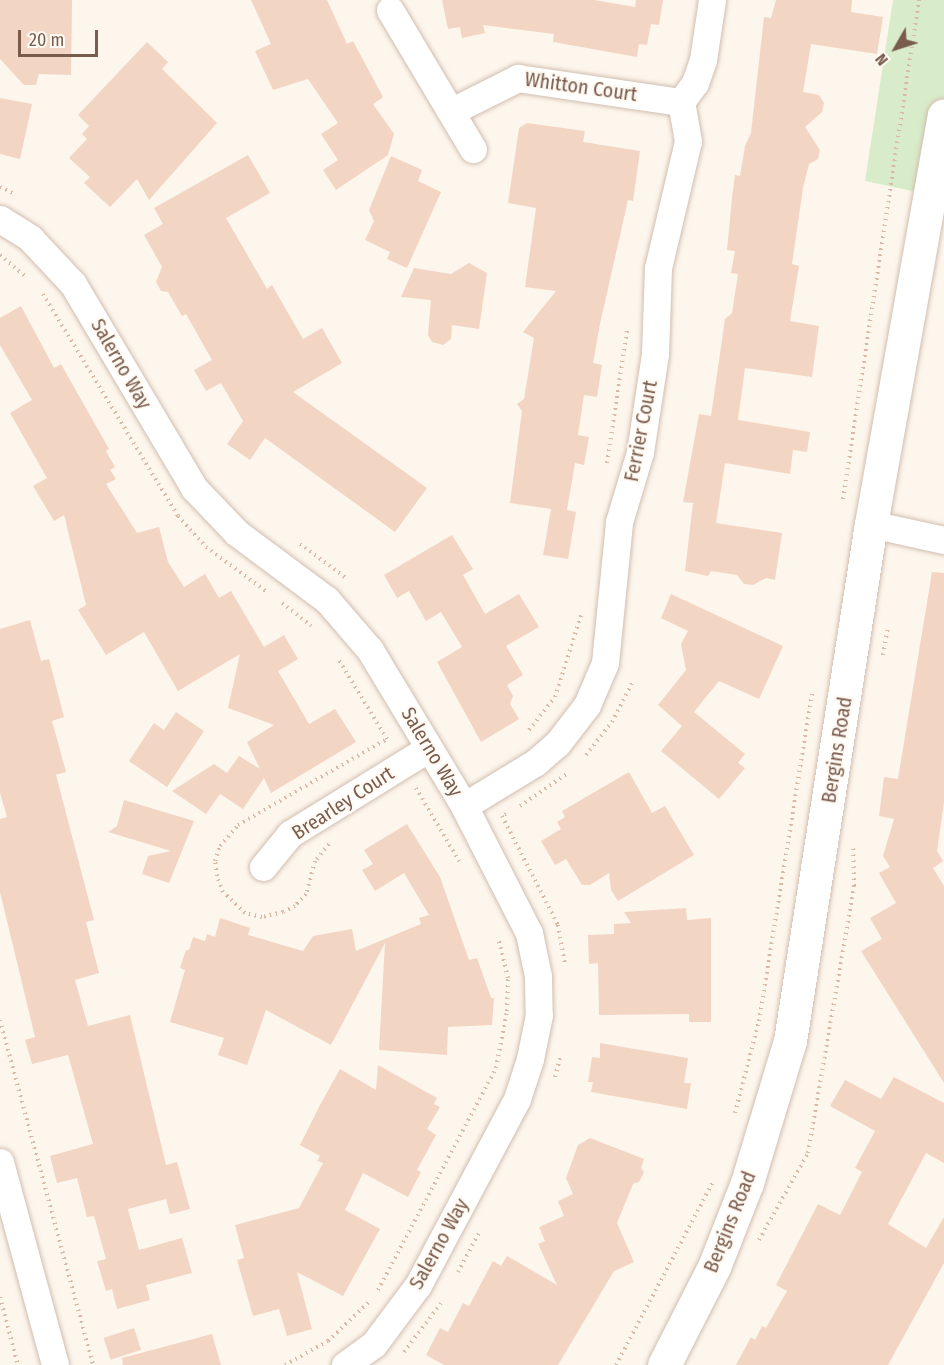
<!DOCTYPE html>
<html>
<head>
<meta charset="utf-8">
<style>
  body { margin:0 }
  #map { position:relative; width:944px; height:1365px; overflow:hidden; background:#fdf6ec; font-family:"Fira Sans Condensed",sans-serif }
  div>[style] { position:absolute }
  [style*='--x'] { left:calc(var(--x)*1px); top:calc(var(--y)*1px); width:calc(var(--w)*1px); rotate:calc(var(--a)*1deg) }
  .green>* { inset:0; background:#d8ecc9 }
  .building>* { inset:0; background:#f3d5c3; transform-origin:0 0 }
  .path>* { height:4px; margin-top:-2px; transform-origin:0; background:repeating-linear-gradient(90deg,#d9b8a5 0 1.5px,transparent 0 6px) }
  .roads { filter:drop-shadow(0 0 2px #d1beb0) drop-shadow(0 0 2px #d1beb0) }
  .street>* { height:27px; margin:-13.5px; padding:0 13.5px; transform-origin:13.5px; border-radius:13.5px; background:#fff }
  .secondary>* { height:33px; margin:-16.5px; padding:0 16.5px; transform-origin:16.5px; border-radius:16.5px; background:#fff }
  span { translate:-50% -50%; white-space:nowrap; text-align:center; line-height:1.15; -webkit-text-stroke:4.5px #fffaf3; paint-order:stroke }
  .street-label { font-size:20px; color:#7a5c4d }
  .north { position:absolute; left:866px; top:18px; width:60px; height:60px; -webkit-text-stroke:4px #fffaf3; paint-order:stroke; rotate:231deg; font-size:16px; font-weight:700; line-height:24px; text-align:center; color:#7a5c4d }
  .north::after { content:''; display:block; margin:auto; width:21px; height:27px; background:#7a5c4d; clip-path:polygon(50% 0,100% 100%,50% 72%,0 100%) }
  .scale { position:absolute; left:18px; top:30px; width:80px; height:27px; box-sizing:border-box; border:3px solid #7a5c4d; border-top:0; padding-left:8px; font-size:18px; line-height:21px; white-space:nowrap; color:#7a5c4d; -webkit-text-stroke:4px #fffaf3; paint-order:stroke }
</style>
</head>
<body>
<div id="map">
  <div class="green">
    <i style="clip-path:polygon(893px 0,944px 0,944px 115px,931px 195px,865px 181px)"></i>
  </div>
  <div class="building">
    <i style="clip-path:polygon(0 0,72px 0,71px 75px,39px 74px,36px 85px,24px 85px,0 59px)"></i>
    <i style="clip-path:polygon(251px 0,327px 0,347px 44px,353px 41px,383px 97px,373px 104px,394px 134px,388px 155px,336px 190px,323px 170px,338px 160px,321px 134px,338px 123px,308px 79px,273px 90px,255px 51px,271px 44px)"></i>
    <i style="clip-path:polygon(442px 0,594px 0,635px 7px,636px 0,663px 0,659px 25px,651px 24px,647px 45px,639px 44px,637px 57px,553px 42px,554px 34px,483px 25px,485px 33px,462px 38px,460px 27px,448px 29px)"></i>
    <i style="clip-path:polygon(776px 0,852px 0,851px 12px,883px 17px,877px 54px,811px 44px,803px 92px,819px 95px,824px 103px,822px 112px,805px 127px,820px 150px,818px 159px,809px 164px,803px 188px,792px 264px,799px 266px,790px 321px,819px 326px,812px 377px,745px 368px,738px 420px,810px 432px,807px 452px,793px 450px,790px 474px,725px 463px,716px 523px,782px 533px,775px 580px,766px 578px,753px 585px,744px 584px,737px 575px,711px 571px,708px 576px,685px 571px,693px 503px,683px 502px,699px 414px,711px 416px,725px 319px,732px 313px,738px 274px,731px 273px,735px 251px,727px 250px,732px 198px,735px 175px,740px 176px,745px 146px,751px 133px,764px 17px,771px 18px)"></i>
    <i style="clip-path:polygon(147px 42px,168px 62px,162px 69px,217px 123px,149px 200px,137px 179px,110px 207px,84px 183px,90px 177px,69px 158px,87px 139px,82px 134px,89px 126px,78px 115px)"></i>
    <i style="clip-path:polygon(0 98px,32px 104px,20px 159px,0 154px)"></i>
    <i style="clip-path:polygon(527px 123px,585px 131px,583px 142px,640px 151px,633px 201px,628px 200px,600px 324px,593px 363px,602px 365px,597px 397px,584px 395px,578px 435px,589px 437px,584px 465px,575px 463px,567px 510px,576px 512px,568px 559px,543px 555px,551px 509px,510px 503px,522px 411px,517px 404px,524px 399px,534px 338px,523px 332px,556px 291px,525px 287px,536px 208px,508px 203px,519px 128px)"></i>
    <i style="clip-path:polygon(248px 155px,270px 193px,226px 218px,267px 289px,272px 285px,303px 339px,322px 328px,342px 363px,293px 392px,427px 488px,395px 532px,265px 438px,250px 460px,227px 444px,243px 421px,221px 383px,206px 391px,194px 370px,212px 360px,186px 314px,182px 316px,168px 292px,161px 291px,156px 282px,162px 267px,144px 235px,163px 224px,154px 208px)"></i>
    <i style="clip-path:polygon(391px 156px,422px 170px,418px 181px,441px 192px,407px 268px,387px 259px,390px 252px,365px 240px,374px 221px,369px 210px)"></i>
    <i style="clip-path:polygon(469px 263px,487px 273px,479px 329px,452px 325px,451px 339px,443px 345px,432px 342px,428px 335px,431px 300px,401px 297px,414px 268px,451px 274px)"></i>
    <i style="clip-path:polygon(21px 306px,54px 368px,61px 364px,109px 449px,106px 451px,115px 467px,110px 470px,116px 479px,106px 484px,137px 533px,159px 527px,168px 562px,184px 587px,205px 574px,219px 598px,231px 591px,264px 647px,284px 635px,298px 659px,278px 671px,309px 724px,335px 709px,356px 742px,271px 793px,264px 778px,243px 809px,220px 794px,206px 814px,172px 791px,214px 764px,227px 773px,239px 756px,260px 769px,247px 742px,274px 725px,228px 708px,240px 654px,178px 691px,144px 632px,106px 655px,78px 610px,86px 605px,64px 515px,54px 521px,33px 486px,47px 478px,10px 413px,32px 400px,0 345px,0 318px)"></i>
    <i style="clip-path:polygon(452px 535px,473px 569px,463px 575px,485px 614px,519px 594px,539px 627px,506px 646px,523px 675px,507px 685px,513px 696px,510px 704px,519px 719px,481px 742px,437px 662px,462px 647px,441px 612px,426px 621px,409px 591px,397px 598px,384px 575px)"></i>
    <i style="clip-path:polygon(932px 572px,944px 573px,944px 802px,937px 851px,943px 861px,933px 868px,944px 886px,944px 1083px,861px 951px,882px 939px,870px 918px,896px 903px,879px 873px,890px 867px,883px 856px,894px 819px,879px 816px,884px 777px,898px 779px)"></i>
    <i style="clip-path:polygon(671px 594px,783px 646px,759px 699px,719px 681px,694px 712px,745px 754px,738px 763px,745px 768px,719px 799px,661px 751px,682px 726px,658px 705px,686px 670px,681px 644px,688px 631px,661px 618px)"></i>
    <i style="clip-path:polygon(30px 620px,41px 661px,49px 659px,64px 717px,52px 721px,66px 772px,56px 775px,94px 920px,86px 922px,99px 973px,75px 980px,88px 1026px,130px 1015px,166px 1165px,177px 1162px,190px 1209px,170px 1214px,166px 1199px,128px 1209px,139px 1250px,182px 1238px,192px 1273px,146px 1285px,150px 1300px,117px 1309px,112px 1289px,106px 1291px,97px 1261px,106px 1259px,94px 1216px,87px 1217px,77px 1178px,57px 1183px,50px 1156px,93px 1144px,68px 1055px,32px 1064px,25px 1040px,35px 1037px,0 892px,0 819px,7px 817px,0 793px,0 629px)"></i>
    <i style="clip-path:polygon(176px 712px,204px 731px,167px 787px,129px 761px,154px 723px,164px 730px)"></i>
    <i style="clip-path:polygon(629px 772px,652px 813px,665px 806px,694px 855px,618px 901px,611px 890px,609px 873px,590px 885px,582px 885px,566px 859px,555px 865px,541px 841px,561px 829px,557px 822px,565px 817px,562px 811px)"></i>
    <i style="clip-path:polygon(124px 800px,194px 821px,169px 883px,142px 874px,148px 856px,171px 851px,108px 832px,117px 826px)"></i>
    <i style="clip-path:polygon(407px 824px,440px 877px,469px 960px,477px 958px,491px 998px,494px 998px,492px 1025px,448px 1027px,447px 1055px,379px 1050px,385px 943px,331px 1045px,266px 1010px,247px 1065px,218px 1055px,224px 1038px,170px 1022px,185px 970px,180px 968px,186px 950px,189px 950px,193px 937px,205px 941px,207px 934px,215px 937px,220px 918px,250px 928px,248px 935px,303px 951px,313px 936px,352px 929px,356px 951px,421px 924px,419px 918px,429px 915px,404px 873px,375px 891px,362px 870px,373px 864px,364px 850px)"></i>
    <i style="clip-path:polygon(686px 908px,687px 920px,711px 918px,711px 1022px,689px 1022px,689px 1014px,599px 1015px,598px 963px,589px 964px,588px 935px,614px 934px,614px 924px,631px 923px,624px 912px)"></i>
    <i style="clip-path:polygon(600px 1043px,688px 1058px,684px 1083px,691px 1083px,687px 1109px,591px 1092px,593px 1082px,588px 1082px,592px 1057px,600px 1058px)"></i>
    <i style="clip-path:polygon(378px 1065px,437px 1098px,434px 1104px,440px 1107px,427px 1129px,436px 1135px,417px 1170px,421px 1172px,408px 1197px,363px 1173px,345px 1210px,380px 1229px,343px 1296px,297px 1272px,312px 1329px,287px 1336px,279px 1309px,253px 1316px,237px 1260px,244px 1258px,235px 1225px,299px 1208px,323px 1163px,317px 1161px,320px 1156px,300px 1145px,320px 1105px,340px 1069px,376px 1090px)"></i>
    <i style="clip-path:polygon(894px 1077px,944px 1103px,944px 1163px,926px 1153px,888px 1224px,926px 1248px,944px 1217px,944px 1263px,888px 1365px,736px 1365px,751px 1337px,755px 1340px,762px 1326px,766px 1328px,787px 1291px,776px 1285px,818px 1204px,840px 1215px,862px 1172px,855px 1168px,875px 1131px,830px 1106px,845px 1080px,881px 1099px)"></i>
    <i style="clip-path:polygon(590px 1138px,644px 1159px,641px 1168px,644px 1172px,639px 1182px,633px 1184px,617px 1223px,634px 1262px,614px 1271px,558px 1365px,444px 1365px,426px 1355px,440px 1328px,448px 1332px,463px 1303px,469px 1306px,493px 1261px,501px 1266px,507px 1256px,557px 1285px,538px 1244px,545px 1241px,539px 1227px,564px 1216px,558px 1201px,573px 1194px,566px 1178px,578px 1145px)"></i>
    <i style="left:134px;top:1328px;width:23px;height:32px;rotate:72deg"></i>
    <i style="clip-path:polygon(212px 1334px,221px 1365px,123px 1365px,122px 1358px)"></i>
  </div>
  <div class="path">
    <i style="--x:0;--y:187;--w:17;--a:25"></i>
    <i style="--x:0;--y:255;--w:35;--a:40"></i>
    <i style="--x:43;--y:294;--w:260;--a:58.7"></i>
    <i style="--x:178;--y:516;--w:42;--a:47.9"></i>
    <i style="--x:206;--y:547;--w:74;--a:36.3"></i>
    <i style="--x:607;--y:463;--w:134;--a:-81.4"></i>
    <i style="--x:843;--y:499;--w:505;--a:-81.34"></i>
    <i style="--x:300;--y:544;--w:56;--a:36.3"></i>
    <i style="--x:282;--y:603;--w:37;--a:38"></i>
    <i style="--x:883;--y:655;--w:28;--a:-80"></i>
    <i style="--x:529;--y:730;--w:42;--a:-51.8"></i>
    <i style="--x:555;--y:697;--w:86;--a:-72.4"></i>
    <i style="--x:586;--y:755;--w:42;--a:-51.8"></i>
    <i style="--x:612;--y:722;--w:46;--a:-62.9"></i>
    <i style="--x:416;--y:788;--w:85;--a:59.5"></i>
    <i style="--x:520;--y:806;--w:58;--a:-34.5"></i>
    <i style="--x:506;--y:814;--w:4;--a:153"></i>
    <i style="--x:502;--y:816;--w:123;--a:62.8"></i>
    <i style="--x:558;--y:925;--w:40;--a:80"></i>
    <i style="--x:329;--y:844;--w:22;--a:129"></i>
    <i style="--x:315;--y:861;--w:34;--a:105"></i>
    <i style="--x:306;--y:894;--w:16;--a:133"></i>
    <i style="--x:295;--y:906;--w:13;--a:153"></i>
    <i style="--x:283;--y:912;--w:22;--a:167"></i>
    <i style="--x:262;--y:917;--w:17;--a:-167"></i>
    <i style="--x:245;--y:913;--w:30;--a:-136"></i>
    <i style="--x:223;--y:892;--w:17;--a:-111"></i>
    <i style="--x:217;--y:876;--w:15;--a:-98"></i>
    <i style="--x:215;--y:861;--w:16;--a:-72"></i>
    <i style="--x:220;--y:846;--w:28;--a:-49"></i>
    <i style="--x:238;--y:825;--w:172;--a:-30"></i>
    <i style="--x:387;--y:739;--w:96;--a:-121.4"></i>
    <i style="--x:0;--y:1020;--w:357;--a:74.9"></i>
    <i style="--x:555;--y:1077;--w:23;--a:-75"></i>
    <i style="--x:735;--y:1113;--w:95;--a:-75.4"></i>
    <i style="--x:759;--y:1021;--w:332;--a:-80.8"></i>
    <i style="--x:759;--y:1240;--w:100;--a:-60.6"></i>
    <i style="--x:808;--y:1153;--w:271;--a:-80.2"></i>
    <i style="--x:854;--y:886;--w:41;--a:-91.4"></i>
    <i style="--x:458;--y:1272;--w:47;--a:-61.8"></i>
    <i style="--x:378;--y:1290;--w:251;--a:-62"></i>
    <i style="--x:496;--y:1068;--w:58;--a:-79.1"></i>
    <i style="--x:507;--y:1011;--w:33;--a:-88"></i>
    <i style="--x:508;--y:978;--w:42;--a:-103.7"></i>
    <i style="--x:0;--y:1297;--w:70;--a:75.2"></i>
    <i style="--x:404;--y:1352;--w:61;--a:-52.9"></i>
    <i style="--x:285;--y:1365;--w:49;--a:-29.2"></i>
    <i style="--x:328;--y:1341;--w:58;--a:-43.6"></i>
    <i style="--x:616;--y:1365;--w:209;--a:-62.1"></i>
  </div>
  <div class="roads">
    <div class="street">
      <i style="--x:390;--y:10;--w:162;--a:59.2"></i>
      <i style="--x:452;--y:111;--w:74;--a:-26.6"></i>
      <i style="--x:518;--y:78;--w:165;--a:8.4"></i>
      <i style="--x:0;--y:219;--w:36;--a:32"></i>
      <i style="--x:30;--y:238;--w:63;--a:46.9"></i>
      <i style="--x:73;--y:284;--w:237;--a:59.3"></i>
      <i style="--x:194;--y:488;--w:62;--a:46.3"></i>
      <i style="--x:237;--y:533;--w:112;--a:36.7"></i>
      <i style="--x:327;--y:600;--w:66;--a:49.3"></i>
      <i style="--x:370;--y:650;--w:182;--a:58.9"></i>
      <i style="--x:464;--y:806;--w:143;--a:62.9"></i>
      <i style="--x:529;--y:933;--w:44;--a:78.2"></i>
      <i style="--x:538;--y:976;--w:39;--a:89"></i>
      <i style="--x:539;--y:1015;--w:45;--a:101.6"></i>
      <i style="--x:530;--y:1059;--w:42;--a:108"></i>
      <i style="--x:517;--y:1099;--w:211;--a:118"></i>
      <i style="--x:418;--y:1285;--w:74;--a:126.7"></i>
      <i style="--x:374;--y:1344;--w:36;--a:144"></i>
      <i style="--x:871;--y:524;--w:75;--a:12.4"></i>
      <i style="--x:464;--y:806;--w:84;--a:-31.4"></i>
      <i style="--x:536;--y:762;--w:28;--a:-41"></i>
      <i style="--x:557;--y:744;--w:49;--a:-52.4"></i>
      <i style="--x:587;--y:705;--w:46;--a:-66.8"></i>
      <i style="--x:605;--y:663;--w:142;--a:-84.3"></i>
      <i style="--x:619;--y:522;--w:73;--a:-73.3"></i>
      <i style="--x:640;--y:452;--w:99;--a:-81.3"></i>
      <i style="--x:655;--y:354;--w:86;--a:-88"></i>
      <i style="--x:658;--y:268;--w:130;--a:-76.7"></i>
      <i style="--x:688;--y:141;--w:40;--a:-100"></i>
      <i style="--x:681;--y:102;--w:24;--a:-54"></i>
      <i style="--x:695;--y:83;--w:24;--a:-71"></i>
      <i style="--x:703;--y:60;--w:61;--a:-81.5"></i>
      <i style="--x:263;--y:867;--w:43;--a:-50.7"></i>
      <i style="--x:290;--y:834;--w:163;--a:-31.7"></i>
      <i style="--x:0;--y:1162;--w:210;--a:74.8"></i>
    </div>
    <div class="secondary">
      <i style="--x:664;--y:1365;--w:110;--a:-63"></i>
      <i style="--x:714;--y:1267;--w:90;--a:-68.6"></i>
      <i style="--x:747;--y:1183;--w:148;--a:-73.2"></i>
      <i style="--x:790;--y:1041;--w:523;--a:-81.1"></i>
      <i style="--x:871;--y:524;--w:415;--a:-79.9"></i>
    </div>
  </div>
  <div class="street-label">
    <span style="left:581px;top:87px;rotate:8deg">Whitton Court</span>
    <span style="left:121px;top:364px;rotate:60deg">Salerno Way</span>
    <span style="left:641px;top:431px;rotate:-79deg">Ferrier Court</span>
    <span style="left:837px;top:750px;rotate:-81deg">Bergins Road</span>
    <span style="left:432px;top:752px;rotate:59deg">Salerno Way</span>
    <span style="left:343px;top:803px;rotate:-33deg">Brearley Court</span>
    <span style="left:730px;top:1222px;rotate:-68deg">Bergins Road</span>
    <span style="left:439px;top:1244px;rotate:-61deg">Salerno Way</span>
  </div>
  <div class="north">N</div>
  <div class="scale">20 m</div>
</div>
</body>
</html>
